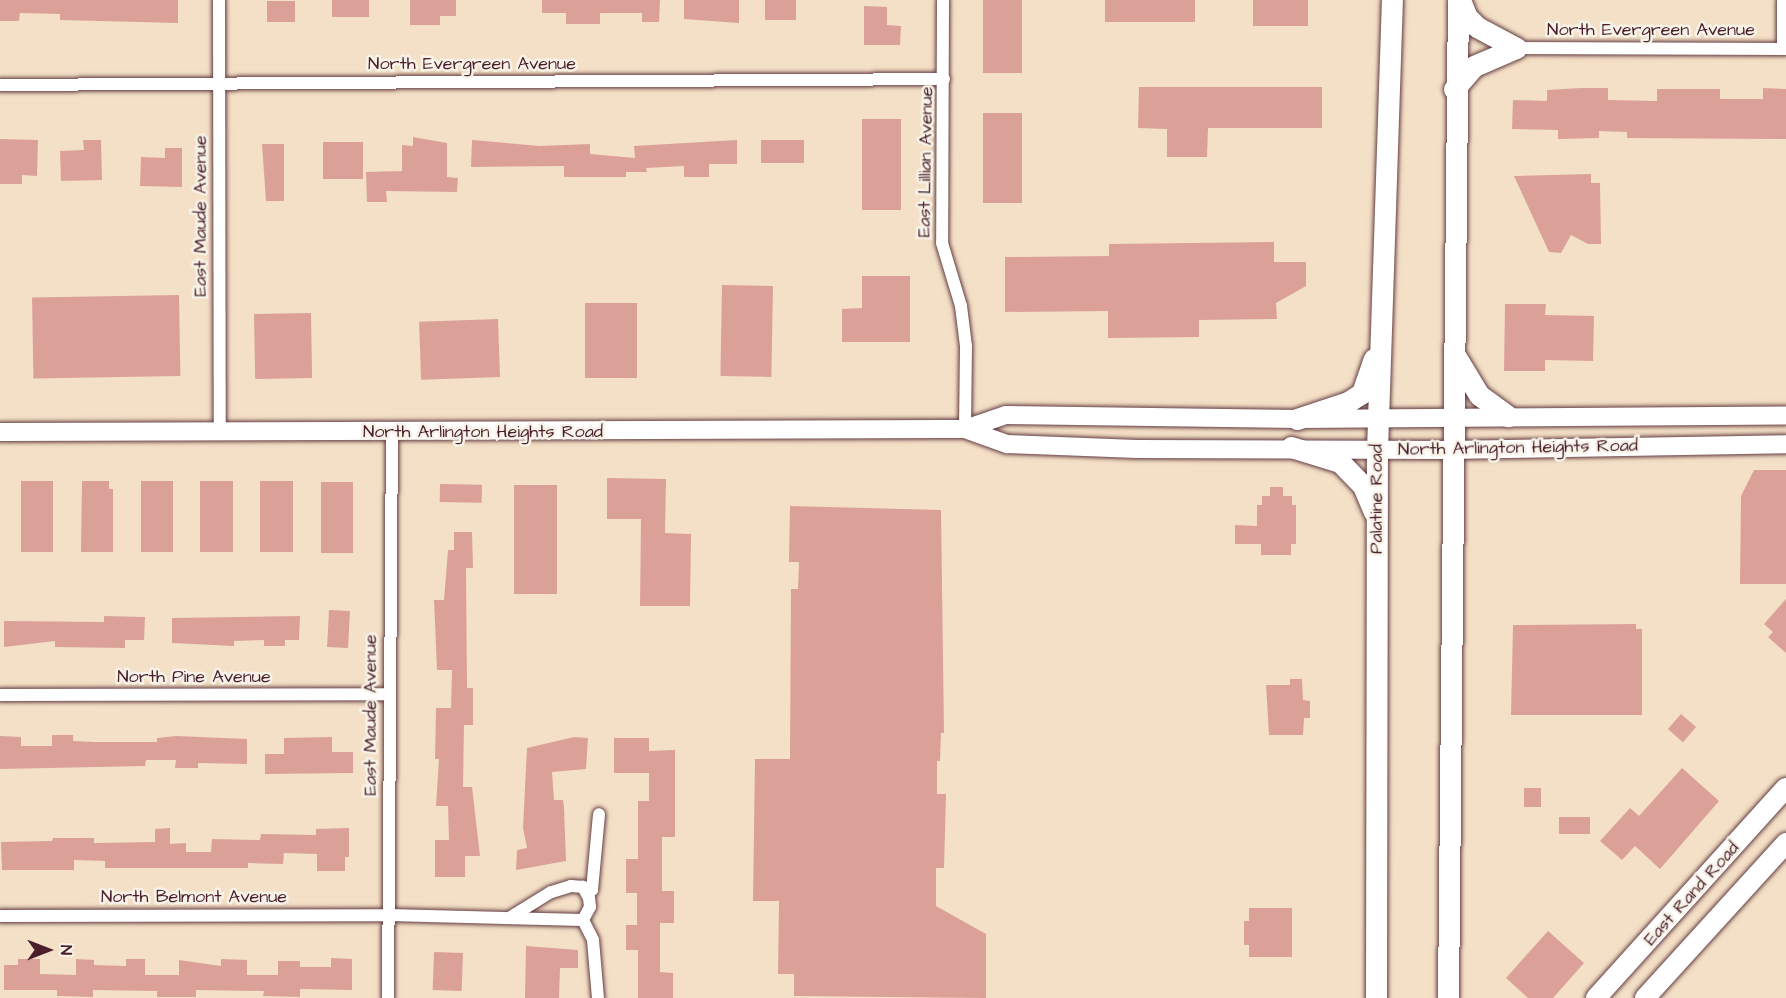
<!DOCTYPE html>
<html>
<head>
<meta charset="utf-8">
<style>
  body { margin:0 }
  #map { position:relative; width:1786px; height:998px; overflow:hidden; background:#f4e0c6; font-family:"Architects Daughter",sans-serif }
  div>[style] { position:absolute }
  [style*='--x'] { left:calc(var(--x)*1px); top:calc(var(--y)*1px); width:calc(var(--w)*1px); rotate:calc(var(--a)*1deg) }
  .building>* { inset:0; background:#dba198; transform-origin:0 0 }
  .roads { filter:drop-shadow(0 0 2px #643c42) drop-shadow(0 0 2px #643c42) }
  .minor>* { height:12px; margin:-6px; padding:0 6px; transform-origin:6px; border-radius:6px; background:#fff }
  .secondary>* { height:18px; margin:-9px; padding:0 9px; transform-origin:9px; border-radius:9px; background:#fff }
  .primary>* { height:20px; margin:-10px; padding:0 10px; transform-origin:10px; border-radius:10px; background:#fff }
  .trunk>* { height:21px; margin:-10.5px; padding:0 10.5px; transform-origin:10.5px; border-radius:10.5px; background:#fff }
  span { translate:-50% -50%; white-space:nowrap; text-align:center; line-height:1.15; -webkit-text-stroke:5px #f7f3e8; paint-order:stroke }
  .street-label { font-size:18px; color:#4a1f2b }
  .north { position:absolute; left:18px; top:920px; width:60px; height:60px; -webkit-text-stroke:4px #f7f3e8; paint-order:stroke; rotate:90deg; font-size:16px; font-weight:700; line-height:24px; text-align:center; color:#4a1f2b }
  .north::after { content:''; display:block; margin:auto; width:21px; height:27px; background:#4a1f2b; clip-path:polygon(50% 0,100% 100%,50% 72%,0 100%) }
</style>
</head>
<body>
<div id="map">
  <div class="building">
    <i style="clip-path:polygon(0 0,178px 0,178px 23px,60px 20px,60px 14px,20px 13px,19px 21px,0 21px)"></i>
    <i style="left:332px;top:0;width:37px;height:17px"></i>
    <i style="clip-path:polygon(410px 0,456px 0,456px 16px,440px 16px,440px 25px,410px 25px)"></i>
    <i style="clip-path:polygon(542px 0,660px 0,659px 22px,642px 22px,642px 13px,600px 13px,600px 24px,566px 24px,566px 13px,542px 13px)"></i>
    <i style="clip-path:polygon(684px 0,739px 0,739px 23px,684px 19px)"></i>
    <i style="left:765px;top:0;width:31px;height:20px"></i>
    <i style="left:983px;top:0;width:39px;height:73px"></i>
    <i style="left:1105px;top:0;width:90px;height:22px"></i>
    <i style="left:1253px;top:0;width:55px;height:26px"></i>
    <i style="left:267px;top:1px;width:28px;height:21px"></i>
    <i style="clip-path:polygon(864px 6px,887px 7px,887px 25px,901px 26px,900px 45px,864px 45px)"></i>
    <i style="clip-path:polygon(1139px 87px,1322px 87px,1322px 128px,1208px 128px,1207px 157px,1167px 157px,1167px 129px,1138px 128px)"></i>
    <i style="clip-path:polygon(1581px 88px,1608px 88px,1608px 100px,1657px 101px,1657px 89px,1720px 89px,1720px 99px,1763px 99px,1763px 88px,1786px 89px,1786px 139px,1627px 138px,1627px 132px,1599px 131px,1599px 138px,1558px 139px,1558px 130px,1512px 129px,1513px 100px,1547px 101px,1547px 90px)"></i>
    <i style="left:983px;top:113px;width:39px;height:90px"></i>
    <i style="left:862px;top:119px;width:39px;height:91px"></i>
    <i style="clip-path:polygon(413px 137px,447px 143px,447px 177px,458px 178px,457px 192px,386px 191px,387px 202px,367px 202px,366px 172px,402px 171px,402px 145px,413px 146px)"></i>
    <i style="clip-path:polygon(0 139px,38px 140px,37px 176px,22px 175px,22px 184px,0 184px)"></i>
    <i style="clip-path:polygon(83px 140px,101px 140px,102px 180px,61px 181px,60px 151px,84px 150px)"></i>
    <i style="clip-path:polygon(472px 140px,540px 146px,590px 144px,590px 154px,635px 158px,634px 146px,737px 140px,737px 164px,709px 164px,709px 177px,684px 177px,684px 166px,646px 168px,647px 172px,626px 172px,626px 177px,564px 177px,564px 166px,471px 167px)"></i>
    <i style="left:804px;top:140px;width:23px;height:43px;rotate:90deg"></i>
    <i style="left:363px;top:142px;width:37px;height:40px;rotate:90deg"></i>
    <i style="clip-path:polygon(262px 144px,284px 144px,284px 201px,266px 201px)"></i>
    <i style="clip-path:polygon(165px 148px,182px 148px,182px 187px,140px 186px,141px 157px,165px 158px)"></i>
    <i style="clip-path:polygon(1591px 174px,1591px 183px,1600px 183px,1601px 244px,1588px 244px,1571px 235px,1561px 253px,1549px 252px,1514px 176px)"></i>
    <i style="clip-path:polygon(1274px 242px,1274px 262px,1306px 262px,1306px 286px,1276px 303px,1277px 319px,1199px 320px,1199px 337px,1108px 338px,1108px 311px,1005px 312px,1005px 257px,1109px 256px,1109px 244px)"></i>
    <i style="clip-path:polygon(862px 276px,910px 276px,910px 342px,842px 342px,842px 309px,862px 308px)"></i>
    <i style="left:722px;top:285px;width:51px;height:91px;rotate:1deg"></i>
    <i style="left:179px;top:295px;width:81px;height:147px;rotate:89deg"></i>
    <i style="left:585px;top:303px;width:52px;height:75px"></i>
    <i style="clip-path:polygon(1505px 304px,1546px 304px,1545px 315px,1594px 316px,1593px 361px,1545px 360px,1545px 371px,1504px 371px)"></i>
    <i style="left:311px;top:313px;width:65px;height:57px;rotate:89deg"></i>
    <i style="left:498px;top:319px;width:58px;height:79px;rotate:88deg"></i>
    <i style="clip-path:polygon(1754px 470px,1786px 470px,1786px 584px,1740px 584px,1741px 496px)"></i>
    <i style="clip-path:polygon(607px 478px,666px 479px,665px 533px,691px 534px,690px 606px,640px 606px,641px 519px,607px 519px)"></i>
    <i style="left:21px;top:481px;width:32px;height:71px"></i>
    <i style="clip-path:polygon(82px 481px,109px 481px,109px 489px,113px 489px,113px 552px,81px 552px)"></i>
    <i style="left:141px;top:481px;width:32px;height:71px"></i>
    <i style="left:233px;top:481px;width:71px;height:33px;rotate:90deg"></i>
    <i style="left:260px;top:481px;width:33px;height:71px"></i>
    <i style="left:321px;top:482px;width:32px;height:71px"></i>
    <i style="left:440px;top:484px;width:42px;height:18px;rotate:1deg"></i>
    <i style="left:514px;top:485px;width:43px;height:109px"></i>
    <i style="clip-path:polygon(1270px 487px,1283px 487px,1283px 496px,1292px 496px,1292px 505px,1296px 505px,1296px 544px,1291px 544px,1291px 555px,1261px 555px,1261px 544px,1235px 544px,1235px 525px,1257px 526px,1257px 505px,1262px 505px,1262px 496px,1270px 496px)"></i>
    <i style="clip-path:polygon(790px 506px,941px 510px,944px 733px,941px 733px,940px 761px,937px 761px,937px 794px,946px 794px,944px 868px,936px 868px,936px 906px,986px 934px,986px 998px,794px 996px,794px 974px,778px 974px,779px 901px,753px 901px,755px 759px,790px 759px,791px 589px,798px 589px,799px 562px,789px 562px)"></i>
    <i style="clip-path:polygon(454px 532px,472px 532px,473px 568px,466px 568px,467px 688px,473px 688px,473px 725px,464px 725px,463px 787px,472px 787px,480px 856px,465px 856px,465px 877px,435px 877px,435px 840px,449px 840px,448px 806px,436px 806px,439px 759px,435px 759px,436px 708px,451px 708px,452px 670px,437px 670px,434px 600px,444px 600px,448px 550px,454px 550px)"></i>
    <i style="clip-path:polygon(1786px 599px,1786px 653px,1768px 637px,1773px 632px,1764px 624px)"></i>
    <i style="left:329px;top:610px;width:21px;height:37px;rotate:3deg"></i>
    <i style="clip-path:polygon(104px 616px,145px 617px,144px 640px,125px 640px,125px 648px,55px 647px,55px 641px,4px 647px,4px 621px,104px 622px)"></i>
    <i style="clip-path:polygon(300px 616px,299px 640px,285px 640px,285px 646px,264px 646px,264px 640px,234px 641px,234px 646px,172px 643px,172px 618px)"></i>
    <i style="clip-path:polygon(1636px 624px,1636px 629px,1642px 629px,1642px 715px,1511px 715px,1513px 625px)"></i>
    <i style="clip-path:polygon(1290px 679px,1302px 679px,1303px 700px,1310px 701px,1310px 718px,1304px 718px,1303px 735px,1269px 735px,1266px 685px,1290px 685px)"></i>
    <i style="left:1681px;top:714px;width:20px;height:20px;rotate:41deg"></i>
    <i style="clip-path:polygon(52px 735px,73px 735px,73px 741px,95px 742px,157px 742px,157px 738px,176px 736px,247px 739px,247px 764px,198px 763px,198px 768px,175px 768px,176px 760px,146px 760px,145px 766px,0 769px,0 736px,21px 737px,21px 746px,52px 746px)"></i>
    <i style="clip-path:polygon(332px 737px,332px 752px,353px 752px,353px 773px,265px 774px,265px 754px,284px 754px,284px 738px)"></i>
    <i style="clip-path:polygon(574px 737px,588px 738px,586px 769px,552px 772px,554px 800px,563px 800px,564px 807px,566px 861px,516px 870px,517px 850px,527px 848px,523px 828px,527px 748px)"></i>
    <i style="clip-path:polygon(614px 738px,649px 738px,649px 751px,675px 750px,675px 837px,662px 837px,662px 891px,674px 891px,674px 923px,660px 923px,660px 972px,673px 973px,673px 998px,638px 998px,638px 950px,626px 950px,626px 925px,637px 925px,637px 893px,626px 893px,626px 859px,638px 859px,638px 801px,649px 801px,649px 773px,614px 773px)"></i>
    <i style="clip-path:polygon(1682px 768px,1719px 801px,1660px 869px,1635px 846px,1622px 860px,1600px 841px,1630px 808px,1639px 816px)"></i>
    <i style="left:1524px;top:788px;width:17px;height:19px"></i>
    <i style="left:1559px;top:817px;width:31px;height:17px"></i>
    <i style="clip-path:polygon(170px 828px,170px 844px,186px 843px,186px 852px,211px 852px,212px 839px,260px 840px,261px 834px,316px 835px,316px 829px,349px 828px,349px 857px,345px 857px,345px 871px,317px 871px,317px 854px,284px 853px,283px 864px,248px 863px,248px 868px,105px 868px,105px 861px,74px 860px,74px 870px,2px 870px,1px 842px,52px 841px,53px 838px,94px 838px,94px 843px,155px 842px,155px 829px)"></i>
    <i style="clip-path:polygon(1249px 908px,1292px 908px,1292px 957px,1249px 957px,1249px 945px,1244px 945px,1244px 921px,1249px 921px)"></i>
    <i style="clip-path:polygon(1548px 931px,1584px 963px,1553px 998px,1528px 998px,1506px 978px)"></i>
    <i style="clip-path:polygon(526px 946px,578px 950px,578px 968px,560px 968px,559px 998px,525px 998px)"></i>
    <i style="left:434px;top:952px;width:29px;height:38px;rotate:2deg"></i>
    <i style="clip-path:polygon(331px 958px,352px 959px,352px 990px,300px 989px,300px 997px,263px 996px,264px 991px,196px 990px,196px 997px,157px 997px,157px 991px,93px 990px,93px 997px,57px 996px,57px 990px,4px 990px,4px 965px,18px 965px,18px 959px,40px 959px,40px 974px,76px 975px,76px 959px,94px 960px,94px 965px,126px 966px,126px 959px,145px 959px,145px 975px,179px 975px,179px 960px,221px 966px,221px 959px,247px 960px,247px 975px,278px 975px,278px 961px,300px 961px,300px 967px,331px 967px)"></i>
  </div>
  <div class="roads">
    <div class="minor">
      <i style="--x:219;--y:0;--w:432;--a:89.9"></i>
      <i style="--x:943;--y:0;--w:243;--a:90.2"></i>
      <i style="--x:942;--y:243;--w:66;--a:73.2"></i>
      <i style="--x:961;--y:306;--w:40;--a:82.9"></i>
      <i style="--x:966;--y:346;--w:83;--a:90.7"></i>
      <i style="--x:1783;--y:0;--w:48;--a:90"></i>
      <i style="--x:1516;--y:48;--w:270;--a:0.2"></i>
      <i style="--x:0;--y:85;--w:944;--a:-0.36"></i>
      <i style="--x:0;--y:695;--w:388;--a:-0.1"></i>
      <i style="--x:587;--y:893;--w:6;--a:-31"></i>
      <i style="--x:592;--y:890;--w:76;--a:-84.7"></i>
      <i style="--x:0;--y:916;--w:389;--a:-0.1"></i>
      <i style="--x:389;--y:915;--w:194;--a:1.5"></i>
      <i style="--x:583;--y:920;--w:15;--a:-62"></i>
      <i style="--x:590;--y:907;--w:9;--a:-96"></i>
      <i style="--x:589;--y:898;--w:13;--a:-119"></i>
      <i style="--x:583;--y:887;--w:12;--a:-175"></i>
      <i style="--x:571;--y:886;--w:21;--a:163"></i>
      <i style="--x:551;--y:892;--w:49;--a:148.2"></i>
      <i style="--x:583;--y:920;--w:22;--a:63"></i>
      <i style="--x:593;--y:940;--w:58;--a:85.1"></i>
      <i style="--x:388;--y:998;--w:566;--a:-89.6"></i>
    </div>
    <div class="secondary">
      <i style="--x:965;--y:429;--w:45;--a:19.7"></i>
      <i style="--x:1007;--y:444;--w:130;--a:2.2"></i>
      <i style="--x:1137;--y:449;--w:318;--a:0.2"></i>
      <i style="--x:1455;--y:450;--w:331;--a:-1"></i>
      <i style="--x:0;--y:432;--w:945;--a:-0.18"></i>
      <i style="--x:945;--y:429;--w:20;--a:0"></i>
      <i style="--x:965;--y:429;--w:43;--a:-18.9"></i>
      <i style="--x:1006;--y:415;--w:291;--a:0.8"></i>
      <i style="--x:1297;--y:419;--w:489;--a:-0.4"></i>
    </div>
    <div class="primary">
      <i style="--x:1596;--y:998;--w:283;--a:-47.9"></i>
      <i style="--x:1645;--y:998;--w:210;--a:-47.7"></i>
    </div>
    <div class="trunk">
      <i style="--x:1460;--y:0;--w:18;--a:68"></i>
      <i style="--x:1467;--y:17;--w:14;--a:45"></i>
      <i style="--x:1477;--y:27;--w:44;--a:28.3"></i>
      <i style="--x:1454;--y:89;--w:30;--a:-49"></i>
      <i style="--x:1474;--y:66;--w:46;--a:-23.2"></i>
      <i style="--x:1456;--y:357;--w:44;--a:58.8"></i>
      <i style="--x:1479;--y:395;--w:36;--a:36"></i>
      <i style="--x:1297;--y:419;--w:54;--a:-18.4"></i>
      <i style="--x:1348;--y:402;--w:17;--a:-33"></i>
      <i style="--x:1362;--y:393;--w:36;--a:-71"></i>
      <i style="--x:1291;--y:447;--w:51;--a:17"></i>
      <i style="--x:1340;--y:462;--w:33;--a:46"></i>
      <i style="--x:1363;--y:486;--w:28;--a:67"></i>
      <i style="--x:1376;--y:998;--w:548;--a:-89.9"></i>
      <i style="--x:1377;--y:450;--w:450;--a:-88.1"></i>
      <i style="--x:1448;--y:998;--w:998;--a:-89.43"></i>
    </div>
  </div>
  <div class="street-label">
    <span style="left:1651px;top:30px">North Evergreen Avenue</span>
    <span style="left:472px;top:64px">North Evergreen Avenue</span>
    <span style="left:926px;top:162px;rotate:-89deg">East Lillian Avenue</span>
    <span style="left:201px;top:216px;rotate:-90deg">East Maude Avenue</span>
    <span style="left:483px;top:432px">North Arlington Heights Road</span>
    <span style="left:1518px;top:448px;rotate:-1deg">North Arlington Heights Road</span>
    <span style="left:1377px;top:499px;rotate:-90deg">Palatine Road</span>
    <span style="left:194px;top:677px">North Pine Avenue</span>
    <span style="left:371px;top:715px;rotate:-90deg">East Maude Avenue</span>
    <span style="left:1692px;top:894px;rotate:-48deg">East Rand Road</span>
    <span style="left:194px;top:897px">North Belmont Avenue</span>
  </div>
  <div class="north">N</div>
</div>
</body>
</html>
